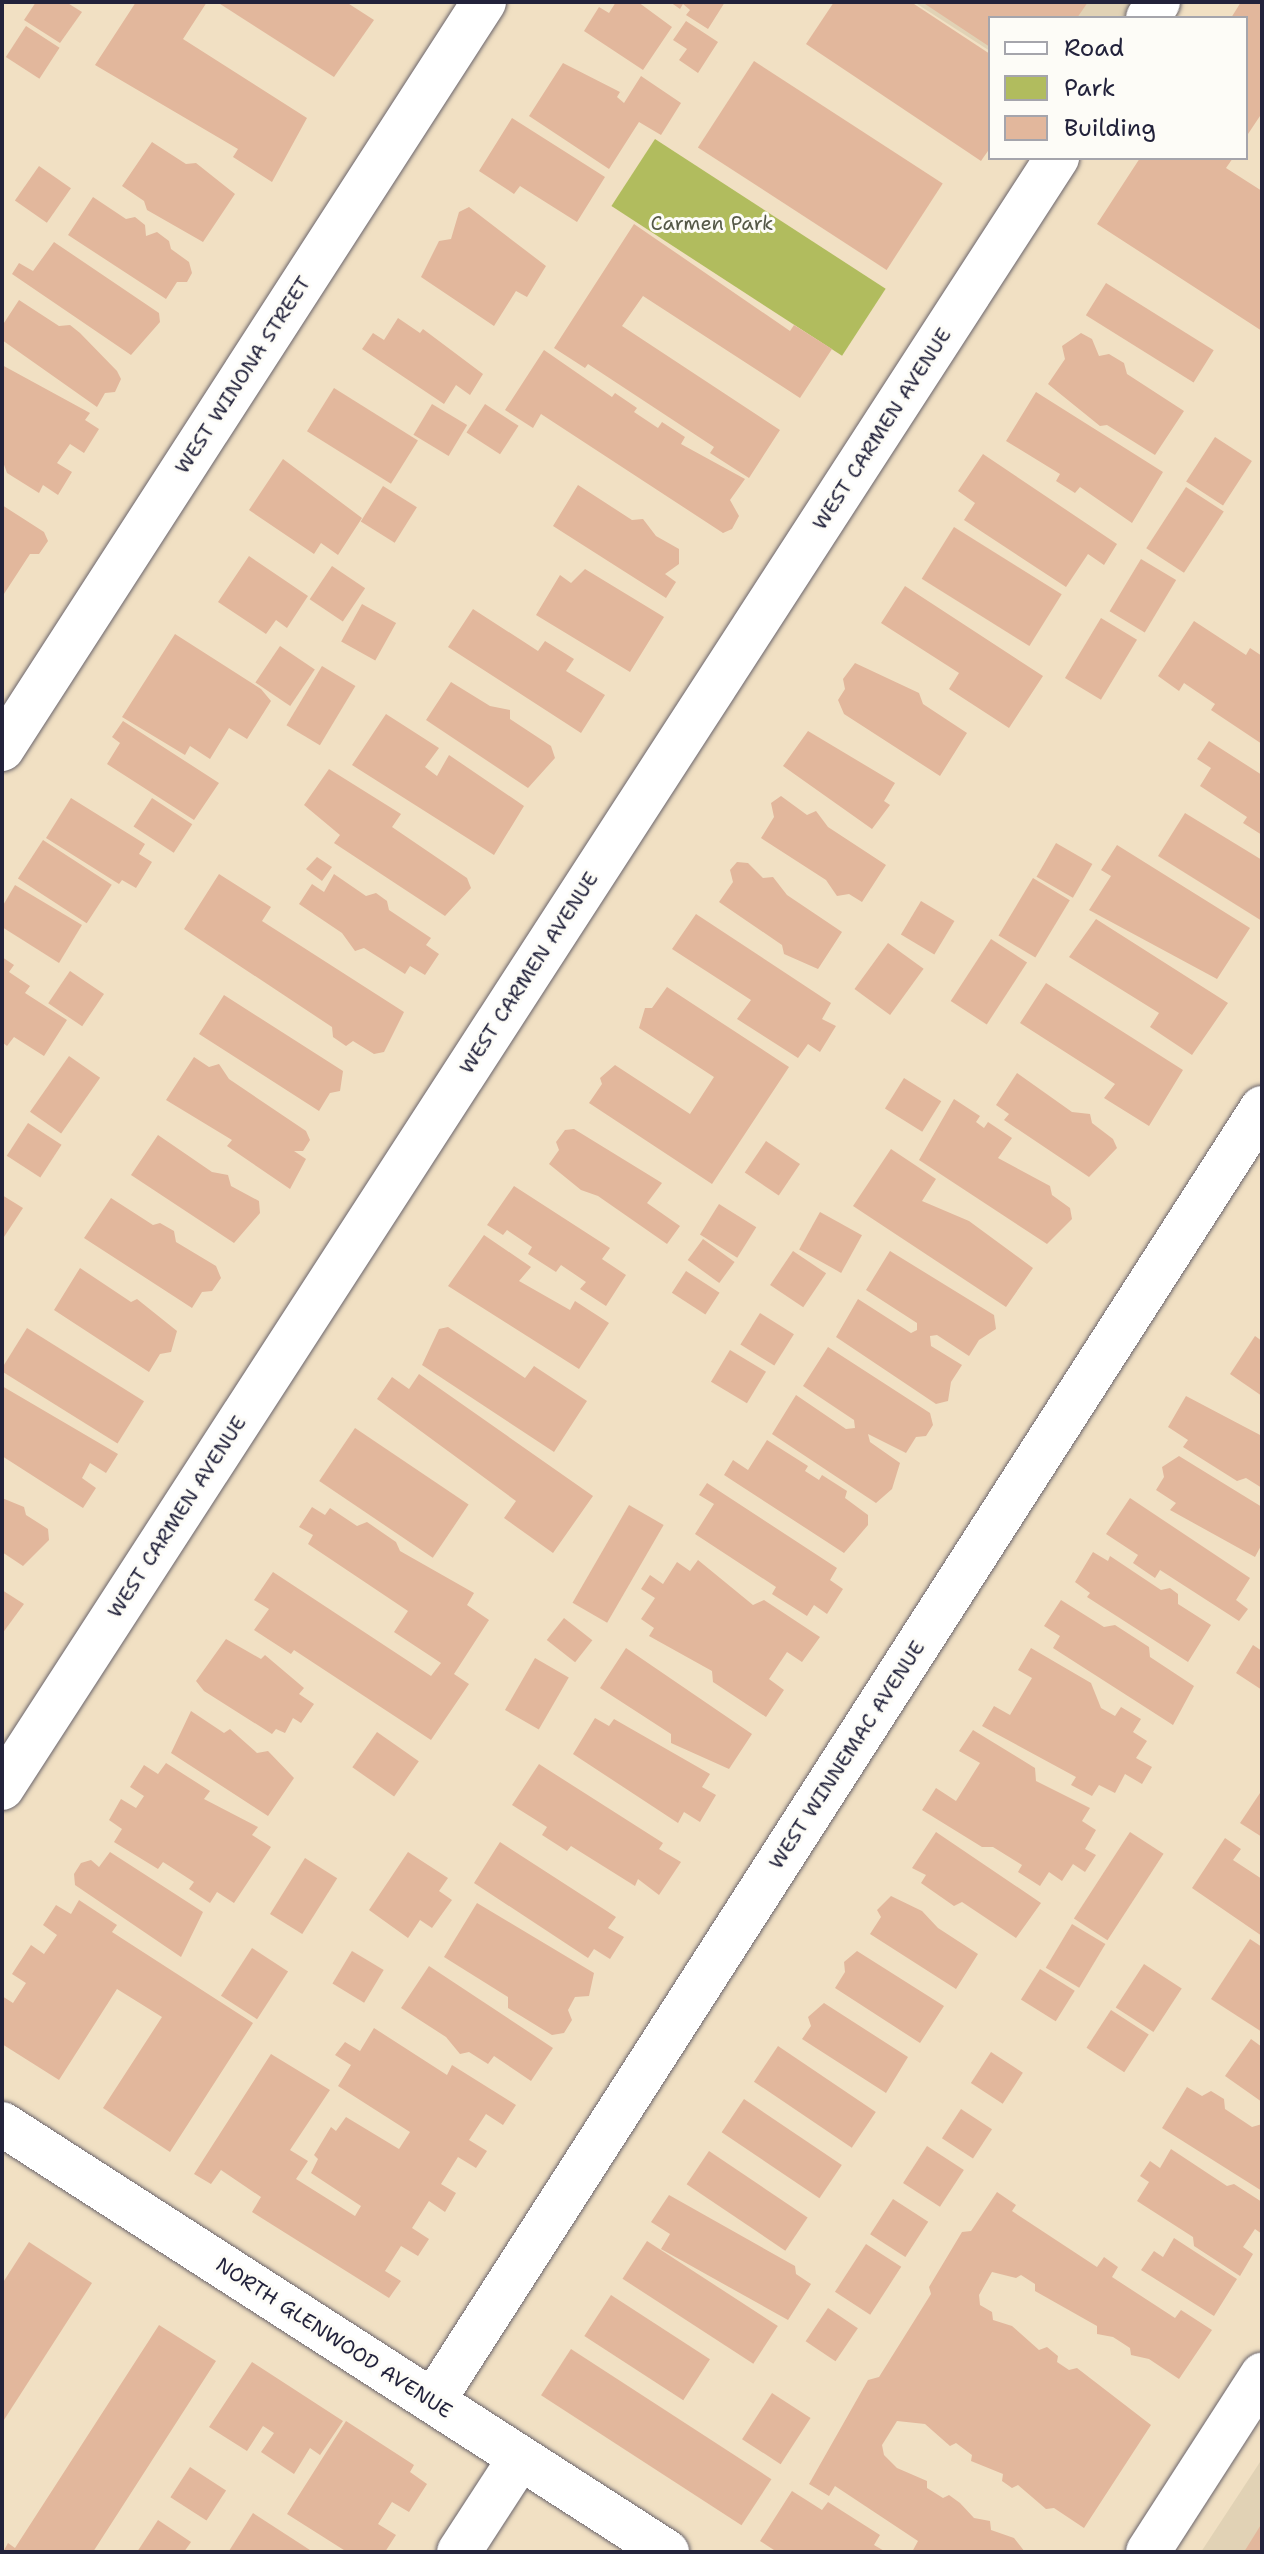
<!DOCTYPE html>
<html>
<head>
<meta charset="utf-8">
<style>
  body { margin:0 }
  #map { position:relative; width:1264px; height:2554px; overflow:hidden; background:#f1e0c3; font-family:"Shantell Sans",sans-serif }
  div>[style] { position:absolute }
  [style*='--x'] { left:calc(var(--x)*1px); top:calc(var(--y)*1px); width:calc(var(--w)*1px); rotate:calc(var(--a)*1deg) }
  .built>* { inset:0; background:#e1d2b5 }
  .green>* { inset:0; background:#b1bc5e; transform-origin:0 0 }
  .building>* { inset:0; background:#e2b79c; transform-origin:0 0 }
  .roads { filter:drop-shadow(0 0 2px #6a646b) drop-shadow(0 0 2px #6a646b) }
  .minor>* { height:44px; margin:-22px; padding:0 22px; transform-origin:22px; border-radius:22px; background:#fff }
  span { translate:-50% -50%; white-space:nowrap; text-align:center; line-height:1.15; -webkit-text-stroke:6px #fdfcf7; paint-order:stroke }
  .park-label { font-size:20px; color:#545847 }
  .street-label { font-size:20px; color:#22223b }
  .frame { position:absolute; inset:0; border:4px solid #22223b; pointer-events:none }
  .legend { position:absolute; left:988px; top:16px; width:260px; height:144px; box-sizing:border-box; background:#fdfcf7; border:2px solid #a5a5ac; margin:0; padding:10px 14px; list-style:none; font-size:24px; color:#22223b }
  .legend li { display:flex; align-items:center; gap:16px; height:40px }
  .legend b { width:40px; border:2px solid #a5a5ac }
</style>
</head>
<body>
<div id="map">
  <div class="built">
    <i style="clip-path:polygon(914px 2px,1163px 2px,1152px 18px,990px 18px,990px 51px)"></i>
    <i style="clip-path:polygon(1262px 2459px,1262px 2552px,1201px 2552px)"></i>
  </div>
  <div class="green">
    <i style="left:655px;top:139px;width:275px;height:80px;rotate:33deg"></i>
  </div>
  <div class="building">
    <i style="clip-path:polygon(36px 2px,66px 2px,82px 12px,60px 43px,24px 20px)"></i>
    <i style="clip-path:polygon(136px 2px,207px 2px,183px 39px,307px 118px,272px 182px,233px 157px,238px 149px,95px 65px)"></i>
    <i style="clip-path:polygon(217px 2px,346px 2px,374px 20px,334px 77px)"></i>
    <i style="clip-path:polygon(616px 2px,638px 2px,672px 27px,643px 70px,584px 31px,599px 7px,609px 13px)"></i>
    <i style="clip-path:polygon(670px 2px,725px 2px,708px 29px,686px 15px,690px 10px,683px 4px,680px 9px)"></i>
    <i style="clip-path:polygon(834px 2px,911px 2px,990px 54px,990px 148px,981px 161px,806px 44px)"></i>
    <i style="clip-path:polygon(922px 2px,1088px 2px,1077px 18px,990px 18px,990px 47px)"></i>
    <i style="clip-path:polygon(1241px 2px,1262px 2px,1262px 113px,1246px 137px,1246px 18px,1231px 18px)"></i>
    <i style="clip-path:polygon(686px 21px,718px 42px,698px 73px,679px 60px,687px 49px,673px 40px)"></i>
    <i style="left:26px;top:26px;width:40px;height:37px;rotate:33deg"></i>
    <i style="left:754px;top:61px;width:225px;height:103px;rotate:33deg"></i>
    <i style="clip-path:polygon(563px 63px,620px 92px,617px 97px,624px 103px,641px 76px,681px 103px,661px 135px,639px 122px,609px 169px,529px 116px)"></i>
    <i style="clip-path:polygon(512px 118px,605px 177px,577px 222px,520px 186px,514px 194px,479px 171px)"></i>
    <i style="clip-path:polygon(152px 142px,186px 164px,196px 163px,235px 194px,203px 242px,147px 210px,144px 201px,122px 186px)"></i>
    <i style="clip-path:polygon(1140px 158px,1233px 158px,1226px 168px,1262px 191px,1262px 331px,1097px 224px)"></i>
    <i style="left:39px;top:166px;width:39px;height:42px;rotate:35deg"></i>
    <i style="clip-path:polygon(93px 197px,126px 219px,135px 217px,145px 225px,146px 236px,157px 232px,169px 241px,171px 249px,189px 262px,192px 273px,187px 282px,177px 282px,166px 299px,68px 235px)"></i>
    <i style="clip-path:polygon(469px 207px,546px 266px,527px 297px,516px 291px,494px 326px,421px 277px,439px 241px,451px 239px,459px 212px)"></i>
    <i style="clip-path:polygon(634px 224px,790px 331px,794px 325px,832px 349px,800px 398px,643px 296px,622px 326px,780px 430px,749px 478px,710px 453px,714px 447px,588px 364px,585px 368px,554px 348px)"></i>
    <i style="clip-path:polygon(54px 242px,159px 313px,160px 322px,131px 355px,12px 274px,19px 263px,33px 271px)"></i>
    <i style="left:1106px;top:283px;width:127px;height:38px;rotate:32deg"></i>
    <i style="clip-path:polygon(19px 300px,59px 326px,70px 325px,80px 333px,117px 371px,121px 379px,115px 392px,105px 393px,97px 407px,2px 340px,2px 326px)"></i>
    <i style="clip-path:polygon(398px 318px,420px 333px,423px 329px,483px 374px,470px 395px,456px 385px,444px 404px,362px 349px,373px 333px,384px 340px)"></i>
    <i style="clip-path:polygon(1081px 333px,1092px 339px,1099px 356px,1109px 354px,1124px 363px,1127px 374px,1184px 411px,1155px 455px,1107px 425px,1100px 426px,1048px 384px,1065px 359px,1062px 346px)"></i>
    <i style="clip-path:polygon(544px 350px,612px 397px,615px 393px,637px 408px,634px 412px,658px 428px,662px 422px,685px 437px,681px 444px,745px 479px,730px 500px,739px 516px,732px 529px,723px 533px,541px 414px,533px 428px,505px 410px)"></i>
    <i style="clip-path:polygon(2px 365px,90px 413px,85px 420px,99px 429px,84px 453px,70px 444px,57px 463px,72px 472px,58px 495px,43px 485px,39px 493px,7px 473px,2px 459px)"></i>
    <i style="left:334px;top:388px;width:99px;height:51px;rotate:32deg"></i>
    <i style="clip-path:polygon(1036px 392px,1163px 472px,1132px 523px,1080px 487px,1075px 493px,1056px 481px,1060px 474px,1006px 441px)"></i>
    <i style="left:432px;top:404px;width:41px;height:36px;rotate:31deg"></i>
    <i style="left:485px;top:404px;width:40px;height:34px;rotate:33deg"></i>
    <i style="left:1215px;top:437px;width:44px;height:53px;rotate:33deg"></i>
    <i style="clip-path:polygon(983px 454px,1117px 544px,1104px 565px,1088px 554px,1066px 587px,964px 520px,975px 503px,958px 491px)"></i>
    <i style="clip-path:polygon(283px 459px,362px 518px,338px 555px,321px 543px,314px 554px,249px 510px)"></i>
    <i style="clip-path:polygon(578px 485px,632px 520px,643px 519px,656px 536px,679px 549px,679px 564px,665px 574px,676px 582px,666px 598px,553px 526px)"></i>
    <i style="left:383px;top:486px;width:40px;height:42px;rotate:32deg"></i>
    <i style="left:1186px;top:487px;width:45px;height:73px;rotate:33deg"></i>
    <i style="clip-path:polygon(2px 505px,44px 532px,48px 541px,39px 554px,30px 554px,2px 597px)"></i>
    <i style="left:954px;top:527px;width:127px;height:61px;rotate:32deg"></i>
    <i style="clip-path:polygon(249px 556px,308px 596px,287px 628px,276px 620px,266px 634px,218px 602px)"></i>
    <i style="left:1141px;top:559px;width:41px;height:61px;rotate:31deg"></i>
    <i style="left:332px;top:566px;width:40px;height:40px;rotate:34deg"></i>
    <i style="clip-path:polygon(585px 569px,664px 617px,630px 672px,536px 615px,560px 575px,571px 583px)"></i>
    <i style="clip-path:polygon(905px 586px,1043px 676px,1009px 728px,949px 689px,959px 673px,881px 623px)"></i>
    <i style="left:362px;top:604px;width:39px;height:43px;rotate:29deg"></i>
    <i style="clip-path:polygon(473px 609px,538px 651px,545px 641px,574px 659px,566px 671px,605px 695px,581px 733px,448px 647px)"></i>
    <i style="left:1101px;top:618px;width:42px;height:70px;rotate:31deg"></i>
    <i style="clip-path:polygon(1194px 621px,1246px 655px,1250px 648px,1262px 656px,1262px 744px,1211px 710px,1215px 704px,1184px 683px,1179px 691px,1158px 676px)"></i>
    <i style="clip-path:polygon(175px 634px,261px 689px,271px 701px,247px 739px,229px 728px,210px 759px,190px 746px,185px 755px,122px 717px)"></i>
    <i style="left:280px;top:646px;width:42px;height:44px;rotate:34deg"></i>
    <i style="clip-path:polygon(855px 663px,919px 693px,923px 704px,967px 733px,940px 776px,844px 714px,838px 700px,845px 689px,843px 679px)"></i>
    <i style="left:322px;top:666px;width:39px;height:69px;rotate:31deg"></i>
    <i style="clip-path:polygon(451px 682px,490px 706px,510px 710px,510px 719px,551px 746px,555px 758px,528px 788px,426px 720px)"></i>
    <i style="clip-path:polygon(386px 714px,439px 748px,425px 767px,437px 776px,449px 755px,524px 806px,494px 855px,352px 765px)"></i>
    <i style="clip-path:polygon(123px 721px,219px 783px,194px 820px,107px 764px,120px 743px,112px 737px)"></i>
    <i style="clip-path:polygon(808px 731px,895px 783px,884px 801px,890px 805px,872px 829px,783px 766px)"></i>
    <i style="clip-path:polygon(1209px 741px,1262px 775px,1262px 835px,1243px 823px,1247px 817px,1200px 786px,1211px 768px,1197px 759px)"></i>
    <i style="clip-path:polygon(329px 769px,401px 814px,392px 827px,467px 878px,471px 888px,445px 916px,334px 843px,340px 835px,304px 805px)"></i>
    <i style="clip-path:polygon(781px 796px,807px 815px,816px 811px,828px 827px,886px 865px,862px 902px,849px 894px,837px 896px,826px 880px,761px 838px,774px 817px,771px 803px)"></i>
    <i style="clip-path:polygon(71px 798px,145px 844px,139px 854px,152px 862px,136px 888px,122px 880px,119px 884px,46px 838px)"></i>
    <i style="left:152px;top:798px;width:48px;height:34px;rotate:33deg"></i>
    <i style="clip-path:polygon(1185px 813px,1262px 860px,1262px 921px,1158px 856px)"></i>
    <i style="left:43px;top:840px;width:82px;height:46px;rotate:33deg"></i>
    <i style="left:1056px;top:843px;width:42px;height:39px;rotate:30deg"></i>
    <i style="clip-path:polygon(1117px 845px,1250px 928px,1217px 979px,1089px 910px,1111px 876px,1101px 870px)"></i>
    <i style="clip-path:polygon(317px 857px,332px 867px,322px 881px,306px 869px)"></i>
    <i style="clip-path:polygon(737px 862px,748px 863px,763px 878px,773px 877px,787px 895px,842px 932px,818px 969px,784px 954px,782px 945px,719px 902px,733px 882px,730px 870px)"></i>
    <i style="clip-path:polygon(219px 874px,271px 907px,262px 921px,404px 1012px,384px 1052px,374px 1054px,353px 1041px,346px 1046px,333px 1037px,332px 1027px,184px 929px)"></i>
    <i style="clip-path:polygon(334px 874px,366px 896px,376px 893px,387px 901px,389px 910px,431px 938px,426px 945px,439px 954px,425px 975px,410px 966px,405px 974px,364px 948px,355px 951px,342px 933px,299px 904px,312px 884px,324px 892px)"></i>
    <i style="left:1033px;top:878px;width:43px;height:67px;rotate:31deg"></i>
    <i style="clip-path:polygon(15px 885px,82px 925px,59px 963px,2px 927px,2px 907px)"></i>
    <i style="left:921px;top:901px;width:39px;height:39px;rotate:31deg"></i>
    <i style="clip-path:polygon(696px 914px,831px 1003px,822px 1019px,836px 1026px,820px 1052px,808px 1044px,798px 1058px,737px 1019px,751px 1000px,672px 949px)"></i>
    <i style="clip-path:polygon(1096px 919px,1228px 1003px,1192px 1055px,1150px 1027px,1159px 1013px,1069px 957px)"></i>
    <i style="left:991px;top:939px;width:43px;height:74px;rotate:33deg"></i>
    <i style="left:888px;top:943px;width:44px;height:57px;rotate:36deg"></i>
    <i style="clip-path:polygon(2px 957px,14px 965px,9px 972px,30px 986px,25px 993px,67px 1020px,44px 1056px,14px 1037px,7px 1046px,2px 1042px)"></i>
    <i style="left:70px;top:971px;width:41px;height:39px;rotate:34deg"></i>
    <i style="clip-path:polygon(1046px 983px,1183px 1070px,1149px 1126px,1104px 1098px,1115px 1084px,1020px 1023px)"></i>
    <i style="clip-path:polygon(667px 987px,789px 1067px,712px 1184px,589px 1103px,602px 1084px,600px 1078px,615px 1065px,690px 1114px,714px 1077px,639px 1028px,645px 1008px,652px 1008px)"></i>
    <i style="clip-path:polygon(224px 995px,343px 1071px,340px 1091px,330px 1093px,319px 1111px,199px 1034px)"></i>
    <i style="left:69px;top:1056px;width:38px;height:68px;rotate:35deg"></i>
    <i style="clip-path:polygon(194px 1057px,209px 1067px,219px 1064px,229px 1079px,306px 1131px,310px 1140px,303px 1151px,294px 1151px,306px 1159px,290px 1189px,227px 1146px,232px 1140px,166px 1100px)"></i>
    <i style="clip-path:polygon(1017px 1073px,1072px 1112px,1090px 1114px,1092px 1123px,1113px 1139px,1117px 1148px,1089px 1177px,1004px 1120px,1009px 1114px,996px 1105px)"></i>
    <i style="left:904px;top:1078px;width:44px;height:36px;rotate:32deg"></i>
    <i style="clip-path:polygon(954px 1099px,980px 1116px,976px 1122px,984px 1128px,988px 1122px,1012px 1138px,998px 1158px,1050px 1186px,1052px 1195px,1070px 1208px,1072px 1219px,1047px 1244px,919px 1160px)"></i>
    <i style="left:28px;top:1123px;width:40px;height:39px;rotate:33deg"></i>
    <i style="clip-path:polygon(574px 1129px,662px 1183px,647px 1203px,680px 1226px,667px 1244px,598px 1196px,581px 1190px,549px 1164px,559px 1150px,556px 1142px,565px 1130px)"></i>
    <i style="clip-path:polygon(158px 1135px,212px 1172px,228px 1175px,231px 1186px,259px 1201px,260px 1213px,234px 1243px,131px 1175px)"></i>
    <i style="left:766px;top:1141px;width:41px;height:38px;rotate:34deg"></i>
    <i style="clip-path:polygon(891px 1149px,936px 1179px,922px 1201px,969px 1221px,1033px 1268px,1006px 1307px,853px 1206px)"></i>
    <i style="clip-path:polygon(514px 1186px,610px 1248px,602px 1259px,626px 1275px,606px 1306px,580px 1289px,586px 1282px,561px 1265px,556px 1272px,528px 1254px,532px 1247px,507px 1230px,503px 1235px,487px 1225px)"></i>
    <i style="clip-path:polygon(2px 1195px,23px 1208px,2px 1240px)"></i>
    <i style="clip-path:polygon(111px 1198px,153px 1225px,160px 1223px,174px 1231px,176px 1242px,216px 1266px,221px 1278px,212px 1291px,202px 1292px,192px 1308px,84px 1238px)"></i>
    <i style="left:719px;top:1204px;width:44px;height:36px;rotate:32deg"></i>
    <i style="left:820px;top:1212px;width:48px;height:43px;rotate:29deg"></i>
    <i style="clip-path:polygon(484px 1235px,531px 1267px,519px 1281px,570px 1310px,575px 1301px,609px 1323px,579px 1369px,448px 1286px)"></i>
    <i style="left:703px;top:1239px;width:39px;height:26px;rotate:36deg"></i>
    <i style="left:793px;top:1251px;width:40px;height:41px;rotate:34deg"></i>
    <i style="clip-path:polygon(890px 1251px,994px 1315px,996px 1329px,979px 1340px,969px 1356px,937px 1335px,930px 1336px,931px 1346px,962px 1365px,951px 1382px,948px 1401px,936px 1404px,836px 1337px,858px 1299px,911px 1333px,917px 1330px,917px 1323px,866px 1290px)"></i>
    <i style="clip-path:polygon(80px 1268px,131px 1302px,137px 1299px,177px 1331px,171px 1352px,160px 1354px,149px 1372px,54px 1310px)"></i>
    <i style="left:686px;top:1271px;width:40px;height:26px;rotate:33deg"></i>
    <i style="left:760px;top:1313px;width:40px;height:37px;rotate:32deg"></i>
    <i style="clip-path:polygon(448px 1327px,525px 1378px,534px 1366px,587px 1401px,554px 1452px,422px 1365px,439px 1329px)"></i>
    <i style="left:27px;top:1328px;width:138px;height:50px;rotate:32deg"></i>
    <i style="clip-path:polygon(1255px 1336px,1262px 1341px,1262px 1396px,1230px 1374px)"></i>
    <i style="clip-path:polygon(828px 1347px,930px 1413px,933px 1425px,926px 1436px,916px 1437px,906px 1453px,868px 1434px,870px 1442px,900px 1463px,892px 1489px,876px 1503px,772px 1434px,796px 1395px,846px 1429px,855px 1428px,854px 1420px,803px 1386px)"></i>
    <i style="left:730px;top:1350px;width:42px;height:37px;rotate:31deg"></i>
    <i style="clip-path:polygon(419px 1374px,593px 1496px,553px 1553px,504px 1518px,516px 1501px,377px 1399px,392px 1377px,409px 1389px)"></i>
    <i style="clip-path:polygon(2px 1386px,118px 1454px,106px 1473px,90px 1463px,82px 1478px,96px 1488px,83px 1508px,2px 1456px)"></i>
    <i style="clip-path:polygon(1186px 1396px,1262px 1436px,1262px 1488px,1246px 1478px,1237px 1481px,1183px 1447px,1188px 1440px,1168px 1427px)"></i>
    <i style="left:355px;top:1428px;width:137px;height:64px;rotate:34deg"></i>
    <i style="clip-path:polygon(767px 1440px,808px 1466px,805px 1471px,819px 1480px,822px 1475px,847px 1491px,845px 1498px,868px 1515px,868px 1525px,844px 1553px,724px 1475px,733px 1460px,748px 1470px)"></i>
    <i style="clip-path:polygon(1179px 1456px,1262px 1507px,1262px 1544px,1255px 1557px,1170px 1510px,1176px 1503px,1156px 1490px,1164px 1477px,1162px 1467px)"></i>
    <i style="clip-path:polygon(707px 1483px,837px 1568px,830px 1580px,843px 1589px,827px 1614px,814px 1605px,807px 1616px,772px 1594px,776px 1587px,695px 1534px,714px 1504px,699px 1495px)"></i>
    <i style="clip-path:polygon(2px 1498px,24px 1507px,26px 1515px,48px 1529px,49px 1540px,23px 1566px,2px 1552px)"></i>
    <i style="clip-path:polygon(1130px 1498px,1250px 1578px,1236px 1600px,1248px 1609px,1239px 1621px,1160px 1570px,1155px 1578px,1133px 1563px,1138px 1555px,1106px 1534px)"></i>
    <i style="left:629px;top:1505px;width:40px;height:113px;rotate:30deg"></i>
    <i style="clip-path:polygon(312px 1507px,325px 1515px,330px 1508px,357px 1526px,367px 1522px,396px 1542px,400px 1551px,474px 1593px,467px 1605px,489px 1620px,454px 1674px,469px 1684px,431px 1740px,294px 1650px,291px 1654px,254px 1630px,269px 1609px,254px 1600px,273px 1572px,431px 1676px,441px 1663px,394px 1632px,408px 1611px,308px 1544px,313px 1535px,299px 1527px)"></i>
    <i style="clip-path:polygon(1093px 1552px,1108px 1561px,1110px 1556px,1161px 1590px,1170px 1588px,1178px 1594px,1178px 1604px,1211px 1625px,1188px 1662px,1087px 1597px,1090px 1593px,1075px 1582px)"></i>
    <i style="clip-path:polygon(698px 1560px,753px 1605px,764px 1600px,820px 1637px,802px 1662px,787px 1652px,769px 1679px,784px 1690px,766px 1717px,713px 1682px,712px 1671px,649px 1636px,654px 1628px,641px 1619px,655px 1598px,641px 1589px,650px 1575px,663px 1584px,677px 1562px,690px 1571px)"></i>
    <i style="clip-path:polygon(2px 1590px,24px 1604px,2px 1634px)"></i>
    <i style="clip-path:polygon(1061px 1600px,1104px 1627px,1115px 1625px,1149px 1647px,1150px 1657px,1194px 1686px,1173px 1725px,1053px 1648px,1060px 1636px,1044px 1626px)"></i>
    <i style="left:564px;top:1618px;width:36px;height:28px;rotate:38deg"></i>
    <i style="clip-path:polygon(226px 1639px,261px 1659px,265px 1655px,304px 1688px,299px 1694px,314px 1704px,301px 1723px,293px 1718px,285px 1733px,276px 1729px,272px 1734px,204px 1691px,196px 1681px)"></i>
    <i style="clip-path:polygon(1253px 1645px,1262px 1651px,1262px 1690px,1236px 1673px)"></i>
    <i style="clip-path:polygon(626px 1648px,752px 1734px,729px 1769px,671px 1743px,671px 1734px,600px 1688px)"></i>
    <i style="clip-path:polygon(1031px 1648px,1091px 1683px,1101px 1708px,1115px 1716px,1121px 1707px,1141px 1719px,1133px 1732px,1147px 1741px,1136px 1758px,1152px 1767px,1142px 1784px,1125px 1774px,1115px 1793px,1099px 1785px,1092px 1796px,1071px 1785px,1076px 1777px,982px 1726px,994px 1706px,1010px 1715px,1032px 1678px,1018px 1670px)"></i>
    <i style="left:535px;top:1658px;width:39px;height:60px;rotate:30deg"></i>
    <i style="clip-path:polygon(191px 1711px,224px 1733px,230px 1729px,257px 1753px,268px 1751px,294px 1778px,268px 1816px,171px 1753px)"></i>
    <i style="clip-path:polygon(595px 1718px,609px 1726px,614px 1719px,710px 1774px,702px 1787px,716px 1795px,700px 1822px,684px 1812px,678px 1823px,573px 1754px)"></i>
    <i style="clip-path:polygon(973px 1730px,1035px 1768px,1036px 1781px,1090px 1808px,1082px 1821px,1096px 1830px,1085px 1849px,1096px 1855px,1085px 1872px,1073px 1864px,1062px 1881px,1049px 1872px,1040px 1886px,1018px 1872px,1022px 1865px,993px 1847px,982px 1847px,922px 1810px,936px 1788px,956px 1801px,980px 1763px,959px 1751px)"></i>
    <i style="left:377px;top:1732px;width:51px;height:43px;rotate:35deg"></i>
    <i style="clip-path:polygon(166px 1763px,210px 1791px,204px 1799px,258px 1827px,252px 1835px,271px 1847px,234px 1903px,217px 1892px,210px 1903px,189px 1889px,194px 1882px,163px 1862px,158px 1869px,114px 1842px,122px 1829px,109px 1820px,121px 1799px,136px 1808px,144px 1796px,130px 1787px,144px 1765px,158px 1774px)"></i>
    <i style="clip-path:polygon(539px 1764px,663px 1843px,659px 1849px,681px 1862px,659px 1895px,638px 1879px,635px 1886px,571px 1846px,567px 1851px,542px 1835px,547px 1827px,512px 1805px)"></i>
    <i style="clip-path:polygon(1262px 1790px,1262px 1837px,1240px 1823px)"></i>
    <i style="clip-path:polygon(936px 1832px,1041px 1903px,1016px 1938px,962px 1902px,954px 1906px,921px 1883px,926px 1875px,912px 1868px)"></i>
    <i style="left:1130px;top:1832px;width:40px;height:103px;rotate:33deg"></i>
    <i style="clip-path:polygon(1225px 1838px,1241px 1849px,1233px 1860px,1262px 1879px,1262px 1936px,1192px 1888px)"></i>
    <i style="clip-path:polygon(500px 1842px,616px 1917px,608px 1928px,624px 1937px,610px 1959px,594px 1949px,588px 1958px,474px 1883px)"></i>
    <i style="clip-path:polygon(110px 1852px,203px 1912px,181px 1957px,75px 1885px,74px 1874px,81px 1863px,91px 1860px,99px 1867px)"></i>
    <i style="clip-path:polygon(408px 1852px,448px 1878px,439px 1891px,452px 1900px,432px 1928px,420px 1920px,408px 1938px,369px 1910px)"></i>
    <i style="left:305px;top:1858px;width:38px;height:66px;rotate:32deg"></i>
    <i style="clip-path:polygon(891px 1896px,922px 1911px,938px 1928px,978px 1954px,956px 1989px,870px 1934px,881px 1917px,877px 1910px)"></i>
    <i style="clip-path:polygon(79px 1900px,117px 1925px,112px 1932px,253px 2023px,170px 2152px,103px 2108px,162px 2017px,117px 1989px,59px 2080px,2px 2044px,2px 1996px,13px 2003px,26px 1983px,12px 1974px,31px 1945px,44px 1954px,57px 1935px,43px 1925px,56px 1905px,71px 1914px)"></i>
    <i style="clip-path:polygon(477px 1903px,594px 1973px,589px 1996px,575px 1997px,568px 2010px,572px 2020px,564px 2033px,552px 2035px,508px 2008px,508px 1997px,444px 1957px)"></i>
    <i style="left:1072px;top:1924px;width:39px;height:51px;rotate:31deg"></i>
    <i style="clip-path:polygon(1250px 1939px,1262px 1947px,1262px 2032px,1211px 1999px)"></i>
    <i style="left:252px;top:1948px;width:43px;height:57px;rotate:33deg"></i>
    <i style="left:352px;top:1951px;width:37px;height:38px;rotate:31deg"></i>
    <i style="clip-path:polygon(857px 1951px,944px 2006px,920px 2043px,835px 1988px,845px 1972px,844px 1962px)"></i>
    <i style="left:1144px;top:1964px;width:45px;height:52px;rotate:33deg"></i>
    <i style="clip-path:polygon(429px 1966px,553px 2048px,531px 2081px,494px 2056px,488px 2064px,469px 2052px,460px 2054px,446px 2037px,401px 2008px)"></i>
    <i style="left:1040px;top:1969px;width:41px;height:36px;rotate:32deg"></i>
    <i style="clip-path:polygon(824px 2003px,908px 2057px,886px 2093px,802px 2039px,811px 2026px,808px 2017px)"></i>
    <i style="left:1111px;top:2010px;width:45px;height:45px;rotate:33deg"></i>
    <i style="clip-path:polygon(374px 2028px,447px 2075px,452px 2065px,516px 2105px,503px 2125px,486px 2114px,469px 2140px,487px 2151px,476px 2168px,458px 2157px,441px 2184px,456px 2193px,445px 2212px,429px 2201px,412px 2228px,429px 2239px,418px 2256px,401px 2246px,385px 2271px,401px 2281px,389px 2298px,252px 2212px,261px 2197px,221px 2170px,211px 2184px,194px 2174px,271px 2054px,330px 2090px,290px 2150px,308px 2161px,296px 2179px,355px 2216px,361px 2206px,311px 2173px,318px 2159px,314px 2155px,331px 2127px,336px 2131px,346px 2117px,399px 2149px,410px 2132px,338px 2086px,351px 2065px,335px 2055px,345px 2042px,360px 2051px)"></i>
    <i style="clip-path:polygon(1251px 2039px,1262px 2047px,1262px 2102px,1225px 2076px)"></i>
    <i style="left:778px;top:2046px;width:118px;height:43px;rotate:34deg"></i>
    <i style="left:991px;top:2052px;width:38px;height:37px;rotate:33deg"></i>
    <i style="clip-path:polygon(1187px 2087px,1202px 2096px,1211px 2091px,1224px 2099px,1225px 2109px,1252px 2127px,1262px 2124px,1262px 2191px,1162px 2128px)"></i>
    <i style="left:744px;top:2099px;width:118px;height:40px;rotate:34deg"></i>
    <i style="left:961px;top:2109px;width:37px;height:35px;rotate:33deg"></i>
    <i style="left:927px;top:2146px;width:44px;height:44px;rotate:33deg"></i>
    <i style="clip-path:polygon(1171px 2149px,1227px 2186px,1234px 2184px,1262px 2202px,1262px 2234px,1255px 2229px,1243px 2247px,1253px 2254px,1240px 2276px,1194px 2246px,1193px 2237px,1137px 2201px,1149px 2182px,1140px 2176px,1150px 2161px,1160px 2168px)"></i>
    <i style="left:709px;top:2151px;width:119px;height:40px;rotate:34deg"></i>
    <i style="clip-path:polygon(997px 2192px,1016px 2205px,1012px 2211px,1097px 2267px,1104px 2257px,1118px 2267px,1112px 2277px,1175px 2318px,1181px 2310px,1212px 2330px,1179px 2379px,1149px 2359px,1131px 2355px,1130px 2348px,1113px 2337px,1097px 2334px,1097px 2326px,1035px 2291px,1035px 2284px,1021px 2275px,1016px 2278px,992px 2272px,979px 2295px,980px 2305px,992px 2312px,993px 2320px,1012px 2326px,1039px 2350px,1047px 2347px,1058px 2356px,1057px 2362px,1069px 2370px,1077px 2368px,1151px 2425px,1084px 2528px,1054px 2508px,1046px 2509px,1018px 2485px,1012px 2488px,1002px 2481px,1003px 2474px,971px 2461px,972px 2455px,956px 2443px,950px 2446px,925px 2424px,897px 2421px,882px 2445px,884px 2455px,897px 2468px,927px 2481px,927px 2488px,943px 2498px,949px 2495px,960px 2503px,974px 2518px,990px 2521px,991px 2530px,1014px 2538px,1025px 2552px,912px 2552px,918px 2541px,835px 2486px,829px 2496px,809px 2484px,868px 2380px,879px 2377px,931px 2294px,929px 2287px,962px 2232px,971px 2231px)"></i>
    <i style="clip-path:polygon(669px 2195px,795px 2266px,796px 2274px,811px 2284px,788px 2320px,661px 2249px,670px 2234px,651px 2222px)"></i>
    <i style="left:893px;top:2199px;width:42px;height:42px;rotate:33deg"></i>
    <i style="clip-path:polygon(1174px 2238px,1237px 2279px,1214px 2316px,1141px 2270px,1154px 2251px,1163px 2257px)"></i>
    <i style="left:647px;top:2241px;width:156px;height:45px;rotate:33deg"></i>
    <i style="clip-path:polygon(29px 2242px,92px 2283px,2px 2423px,2px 2284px)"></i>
    <i style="left:866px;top:2244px;width:42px;height:57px;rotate:33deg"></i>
    <i style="left:611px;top:2295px;width:118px;height:49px;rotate:33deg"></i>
    <i style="left:828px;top:2308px;width:36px;height:40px;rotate:34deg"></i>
    <i style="clip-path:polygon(159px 2325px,216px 2361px,93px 2552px,3px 2552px,8px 2543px,15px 2548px)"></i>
    <i style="left:571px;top:2349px;width:239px;height:55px;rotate:33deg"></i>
    <i style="clip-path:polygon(252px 2362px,343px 2421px,320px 2455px,310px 2448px,294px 2474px,261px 2452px,274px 2433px,263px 2426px,247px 2451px,209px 2427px)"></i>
    <i style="left:772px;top:2393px;width:46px;height:55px;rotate:33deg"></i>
    <i style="clip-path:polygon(346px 2421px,414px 2465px,410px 2472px,427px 2484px,409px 2512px,392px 2502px,378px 2524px,396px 2535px,385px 2552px,347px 2552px,287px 2514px)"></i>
    <i style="left:190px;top:2467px;width:43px;height:36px;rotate:33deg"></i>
    <i style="clip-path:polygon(792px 2491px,822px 2510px,828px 2502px,880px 2535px,874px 2545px,886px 2552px,777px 2552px,760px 2541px)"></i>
    <i style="clip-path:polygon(253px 2513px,313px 2552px,229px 2551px)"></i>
    <i style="clip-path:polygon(158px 2520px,191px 2542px,184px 2552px,137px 2552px)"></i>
    <i style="clip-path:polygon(1262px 2523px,1262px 2552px,1244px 2552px)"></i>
  </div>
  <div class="roads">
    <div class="minor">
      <i style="--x:1148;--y:18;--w:19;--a:-58"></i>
      <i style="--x:2;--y:749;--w:889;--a:-57.17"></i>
      <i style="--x:2;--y:1788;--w:1942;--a:-57.09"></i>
      <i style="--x:2;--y:2124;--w:791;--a:32.77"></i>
      <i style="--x:433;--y:2401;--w:1536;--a:-57.33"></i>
      <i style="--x:459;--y:2552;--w:112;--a:-57"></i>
      <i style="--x:1148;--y:2552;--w:211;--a:-57.2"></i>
    </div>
  </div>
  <div class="park-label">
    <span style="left:712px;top:223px">Carmen Park</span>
  </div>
  <div class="street-label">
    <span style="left:243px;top:375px;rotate:-57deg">WEST WINONA STREET</span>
    <span style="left:882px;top:429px;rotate:-57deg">WEST CARMEN AVENUE</span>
    <span style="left:529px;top:973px;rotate:-57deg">WEST CARMEN AVENUE</span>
    <span style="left:177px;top:1517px;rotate:-57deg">WEST CARMEN AVENUE</span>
    <span style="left:847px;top:1755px;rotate:-57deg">WEST WINNEMAC AVENUE</span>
    <span style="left:334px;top:2338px;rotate:33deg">NORTH GLENWOOD AVENUE</span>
  </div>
  <div class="frame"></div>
  <ul class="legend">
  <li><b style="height:10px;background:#fff"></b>Road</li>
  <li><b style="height:22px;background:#b1bc5e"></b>Park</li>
  <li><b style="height:22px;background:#e2b79c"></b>Building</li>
  </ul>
</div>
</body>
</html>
